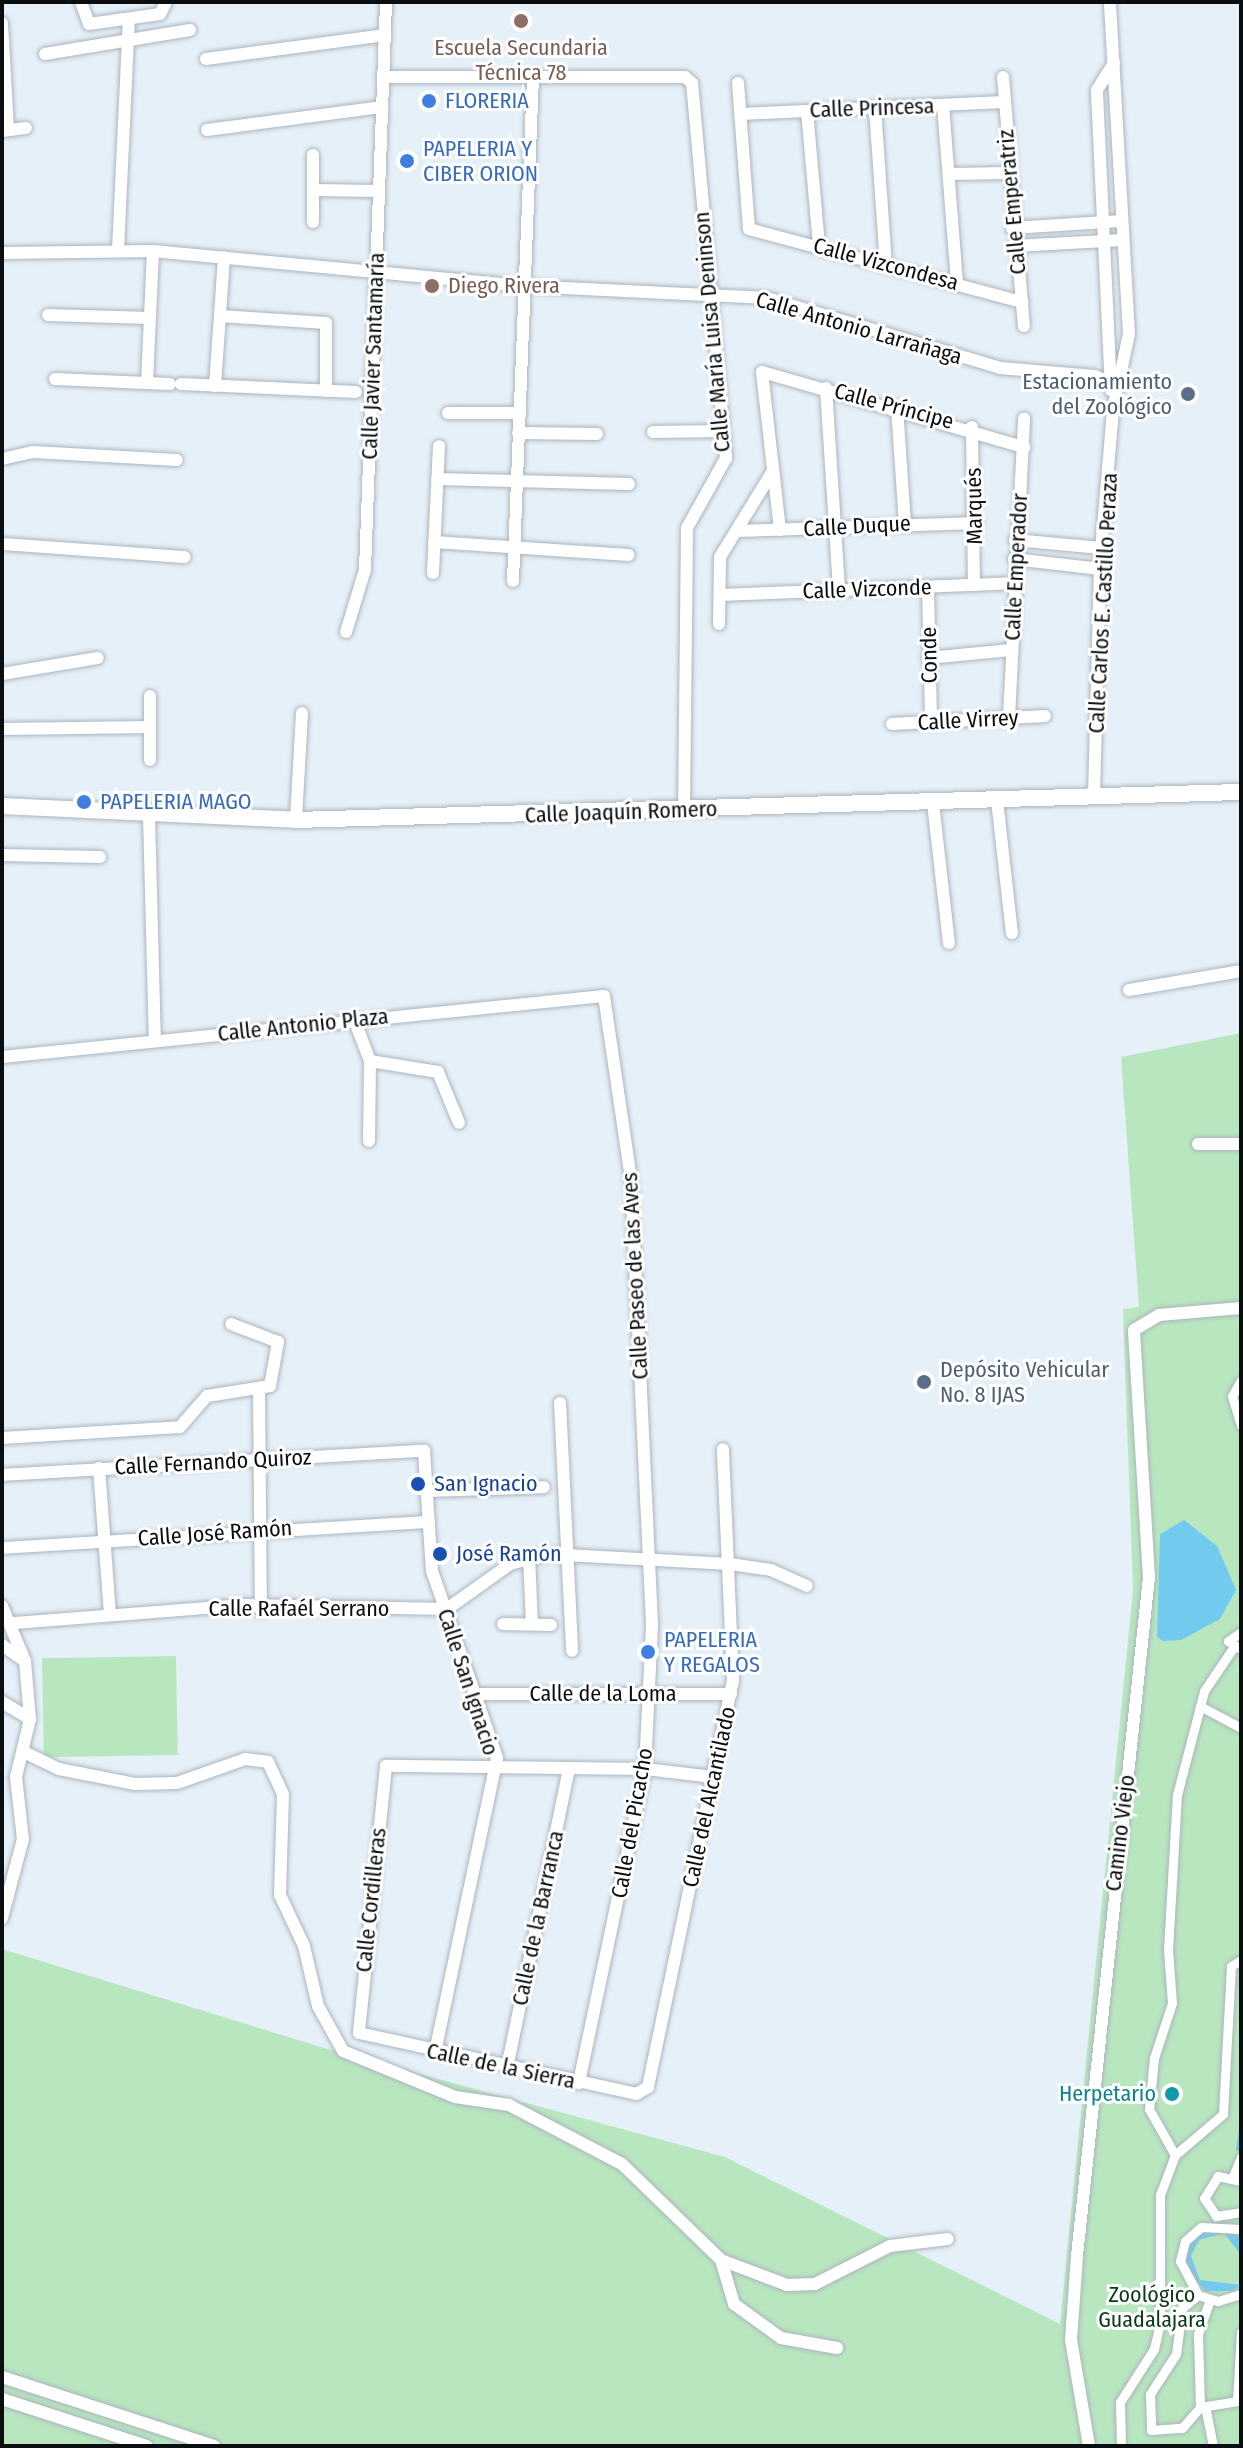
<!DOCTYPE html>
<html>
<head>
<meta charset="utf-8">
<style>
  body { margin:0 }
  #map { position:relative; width:1243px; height:2448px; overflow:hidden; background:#e6f0f8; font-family:"Fira Sans Condensed",sans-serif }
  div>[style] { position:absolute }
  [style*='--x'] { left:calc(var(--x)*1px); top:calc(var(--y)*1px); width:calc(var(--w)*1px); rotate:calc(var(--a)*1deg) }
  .green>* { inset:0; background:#b8e7bf; transform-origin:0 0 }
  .water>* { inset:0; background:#72cbef }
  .stream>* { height:3px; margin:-1.5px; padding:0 1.5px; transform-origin:1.5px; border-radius:1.5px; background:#72cbef }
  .roads { filter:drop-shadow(0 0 2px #acb5bd) drop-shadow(0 0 2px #acb5bd) }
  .pedestrian>* { height:9px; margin:-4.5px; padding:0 4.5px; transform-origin:4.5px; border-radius:4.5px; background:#fff }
  .minor>* { height:12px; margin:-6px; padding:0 6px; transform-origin:6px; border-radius:6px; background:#fff }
  .tertiary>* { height:16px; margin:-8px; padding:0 8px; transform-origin:8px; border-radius:8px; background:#fff }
  .dots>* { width:22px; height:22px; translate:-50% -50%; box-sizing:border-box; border:4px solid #fff; border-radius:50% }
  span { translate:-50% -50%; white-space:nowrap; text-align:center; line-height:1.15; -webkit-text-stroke:6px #fff; paint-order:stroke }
  .education-label { font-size:22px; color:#785e54 }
  .left { translate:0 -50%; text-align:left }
  .shop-label { font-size:22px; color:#366cbe }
  .street-label { font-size:22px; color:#0b0e11 }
  .service-label { font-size:22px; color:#4e5e75 }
  .right { translate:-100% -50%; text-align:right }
  .transit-label { font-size:22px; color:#164399 }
  .culture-label { font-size:22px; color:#0d838f }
  .park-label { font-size:22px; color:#0b3c1a }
  .frame { position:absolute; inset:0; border:4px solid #0b0e11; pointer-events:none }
</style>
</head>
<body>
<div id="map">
  <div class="green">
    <i style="clip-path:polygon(1241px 1033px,1241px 2446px,2px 2446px,2px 1949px,324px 2048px,725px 2157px,1060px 2324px,1133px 1590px,1123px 1309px,1139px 1307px,1121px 1057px)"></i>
    <i style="left:176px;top:1656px;width:99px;height:134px;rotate:89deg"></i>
  </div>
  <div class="water">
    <i style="clip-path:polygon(1184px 1520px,1217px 1546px,1236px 1590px,1220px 1619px,1181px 1640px,1163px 1641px,1157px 1637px,1160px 1534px)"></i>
    <i style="clip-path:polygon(1205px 2229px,1241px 2236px,1241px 2255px,1224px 2233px,1199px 2240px,1191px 2256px,1200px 2280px,1241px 2285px,1232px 2291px,1205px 2291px,1184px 2265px,1189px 2243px)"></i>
  </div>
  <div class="stream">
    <i style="--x:1237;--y:2149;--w:25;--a:-81"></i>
  </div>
  <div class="roads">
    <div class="pedestrian">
      <i style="--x:1241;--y:1380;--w:18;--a:119"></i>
      <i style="--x:1232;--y:1396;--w:31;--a:73"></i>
      <i style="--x:1241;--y:1632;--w:16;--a:145"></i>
      <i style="--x:1228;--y:1641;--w:15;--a:32"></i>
      <i style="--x:1200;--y:1706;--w:47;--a:28.2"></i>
      <i style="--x:1175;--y:2155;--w:53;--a:-119.5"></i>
      <i style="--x:1149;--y:2109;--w:51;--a:-84.4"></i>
      <i style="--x:1154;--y:2058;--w:58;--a:-71.9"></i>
      <i style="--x:1172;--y:2003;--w:53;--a:-94.3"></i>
      <i style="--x:1168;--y:1950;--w:155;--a:-86.7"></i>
      <i style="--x:1177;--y:1795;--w:107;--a:-75.4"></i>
      <i style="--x:1204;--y:1691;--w:52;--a:-56"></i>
      <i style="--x:1233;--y:2176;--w:21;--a:-67"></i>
      <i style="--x:1241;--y:2181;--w:24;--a:-168"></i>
      <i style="--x:1218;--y:2176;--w:26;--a:122"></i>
      <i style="--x:1204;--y:2198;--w:22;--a:56"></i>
      <i style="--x:1216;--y:2216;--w:25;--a:-9"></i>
      <i style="--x:1241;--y:2229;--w:40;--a:-177.1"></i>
      <i style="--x:1201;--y:2227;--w:21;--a:139"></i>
      <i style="--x:1185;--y:2241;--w:21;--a:104"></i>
      <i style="--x:1180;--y:2261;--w:38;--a:62"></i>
      <i style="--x:1198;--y:2295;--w:21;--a:17"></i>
      <i style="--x:1218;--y:2301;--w:24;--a:-17"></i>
      <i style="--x:1198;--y:2295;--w:21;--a:141"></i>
      <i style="--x:1182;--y:2308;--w:46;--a:97.4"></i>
      <i style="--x:1176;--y:2354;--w:48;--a:123"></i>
      <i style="--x:1150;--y:2394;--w:36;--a:88"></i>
      <i style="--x:1151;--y:2430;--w:31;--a:-4"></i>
      <i style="--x:1182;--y:2428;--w:28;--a:-49"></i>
      <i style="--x:1200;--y:2407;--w:37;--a:-9"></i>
      <i style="--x:1237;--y:2401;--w:69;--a:-86.7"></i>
      <i style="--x:1205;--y:2406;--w:41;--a:78.7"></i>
      <i style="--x:1200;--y:2407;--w:73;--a:-91.6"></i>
      <i style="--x:1198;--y:2334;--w:36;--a:-71"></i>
      <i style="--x:1121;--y:2446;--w:44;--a:-91.3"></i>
      <i style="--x:1120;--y:2402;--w:63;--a:-57.3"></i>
      <i style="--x:1154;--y:2349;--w:28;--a:-77"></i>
      <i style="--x:1160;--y:2322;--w:127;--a:-90"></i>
      <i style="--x:1160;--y:2195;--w:43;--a:-69.4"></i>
      <i style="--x:1175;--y:2155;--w:63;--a:-40.5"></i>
      <i style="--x:1223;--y:2114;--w:148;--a:-86.9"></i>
      <i style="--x:1231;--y:1966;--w:12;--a:-31"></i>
    </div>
    <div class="minor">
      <i style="--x:81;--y:2;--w:23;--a:70"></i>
      <i style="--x:89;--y:24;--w:72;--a:-8"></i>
      <i style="--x:160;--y:14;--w:13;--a:-63"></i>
      <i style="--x:2;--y:23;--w:107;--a:86.8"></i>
      <i style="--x:45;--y:54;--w:147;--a:-9.4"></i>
      <i style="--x:206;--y:59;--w:181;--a:-7.6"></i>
      <i style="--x:383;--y:77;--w:302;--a:0"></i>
      <i style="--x:685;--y:77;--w:9;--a:41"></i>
      <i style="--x:692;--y:83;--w:377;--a:84.8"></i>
      <i style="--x:726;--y:458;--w:80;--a:119.1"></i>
      <i style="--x:687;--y:528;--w:281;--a:90.6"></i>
      <i style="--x:1003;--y:77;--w:250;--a:85.2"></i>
      <i style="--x:738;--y:83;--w:146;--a:85.7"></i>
      <i style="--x:749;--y:229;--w:283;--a:15"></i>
      <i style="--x:943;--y:105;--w:180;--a:85.5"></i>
      <i style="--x:875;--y:108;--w:156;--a:86"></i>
      <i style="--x:807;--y:111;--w:135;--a:84.9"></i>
      <i style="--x:740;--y:114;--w:264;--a:-2.6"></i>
      <i style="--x:207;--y:130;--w:177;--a:-7.5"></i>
      <i style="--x:2;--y:131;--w:24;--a:-7"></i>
      <i style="--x:949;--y:174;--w:59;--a:-1"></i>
      <i style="--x:313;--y:190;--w:66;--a:0.9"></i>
      <i style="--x:313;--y:222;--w:67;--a:-90"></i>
      <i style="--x:1012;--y:228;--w:109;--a:-3.7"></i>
      <i style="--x:1014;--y:246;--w:109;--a:-3.2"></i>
      <i style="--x:118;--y:250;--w:231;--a:-87.3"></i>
      <i style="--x:2;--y:253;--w:151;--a:-0.8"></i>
      <i style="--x:153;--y:251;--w:373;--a:5.4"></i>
      <i style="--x:524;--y:286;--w:243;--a:2.8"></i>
      <i style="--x:767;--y:298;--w:243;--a:16.7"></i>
      <i style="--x:1000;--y:368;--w:95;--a:4.8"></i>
      <i style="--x:1095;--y:376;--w:25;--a:23"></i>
      <i style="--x:48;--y:315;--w:102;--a:1.7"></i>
      <i style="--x:220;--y:316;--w:106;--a:3.8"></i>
      <i style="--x:326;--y:323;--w:68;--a:90"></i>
      <i style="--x:55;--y:379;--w:115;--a:2.5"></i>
      <i style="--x:147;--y:383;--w:132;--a:-87.4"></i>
      <i style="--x:181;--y:384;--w:175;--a:2.6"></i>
      <i style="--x:215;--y:386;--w:129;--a:-86"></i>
      <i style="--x:826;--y:388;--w:202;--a:86.3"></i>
      <i style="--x:1111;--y:390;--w:300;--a:-92.7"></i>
      <i style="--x:1097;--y:90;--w:32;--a:-58"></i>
      <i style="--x:897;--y:407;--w:116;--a:86.1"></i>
      <i style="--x:448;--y:413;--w:71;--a:0"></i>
      <i style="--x:972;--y:427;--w:158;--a:89.3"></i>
      <i style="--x:653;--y:432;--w:70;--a:-0.8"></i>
      <i style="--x:518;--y:433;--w:79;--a:0.7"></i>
      <i style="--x:2;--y:459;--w:32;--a:-13"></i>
      <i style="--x:33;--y:452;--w:144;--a:3.2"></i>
      <i style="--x:437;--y:479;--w:192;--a:1.5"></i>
      <i style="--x:780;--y:530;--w:159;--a:-96.5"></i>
      <i style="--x:762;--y:372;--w:273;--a:16"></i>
      <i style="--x:737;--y:531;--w:240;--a:-1.9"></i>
      <i style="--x:1015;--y:540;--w:86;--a:5.3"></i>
      <i style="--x:434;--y:542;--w:195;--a:3.8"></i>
      <i style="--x:2;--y:544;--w:183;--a:4.1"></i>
      <i style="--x:1014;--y:559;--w:87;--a:6.6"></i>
      <i style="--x:433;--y:573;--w:127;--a:-87.3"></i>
      <i style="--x:513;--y:581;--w:504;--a:-87.73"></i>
      <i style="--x:928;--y:587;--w:136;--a:88.7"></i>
      <i style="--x:720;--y:595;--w:293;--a:-2.3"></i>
      <i style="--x:719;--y:624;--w:67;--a:-89.1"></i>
      <i style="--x:720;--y:557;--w:101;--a:-58.4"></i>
      <i style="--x:346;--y:632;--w:65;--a:-73"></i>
      <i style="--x:365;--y:570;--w:568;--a:-87.88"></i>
      <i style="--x:928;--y:658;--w:83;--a:-5.5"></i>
      <i style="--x:2;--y:674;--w:97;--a:-9.5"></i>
      <i style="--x:150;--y:696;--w:64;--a:90"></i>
      <i style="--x:1009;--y:717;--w:299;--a:-87.1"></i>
      <i style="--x:892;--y:724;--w:153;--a:-3"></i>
      <i style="--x:2;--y:729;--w:148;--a:-0.8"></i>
      <i style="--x:1094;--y:796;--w:234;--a:-88.5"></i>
      <i style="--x:1100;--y:562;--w:154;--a:-85.1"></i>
      <i style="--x:1113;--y:409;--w:77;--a:-78"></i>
      <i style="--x:1129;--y:334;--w:333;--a:-93.3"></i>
      <i style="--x:997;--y:800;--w:134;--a:83.6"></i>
      <i style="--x:933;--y:803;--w:141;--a:83.5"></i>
      <i style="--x:149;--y:816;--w:224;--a:88.5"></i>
      <i style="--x:296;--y:820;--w:107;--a:-86.8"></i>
      <i style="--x:2;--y:855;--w:98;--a:1.2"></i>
      <i style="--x:1129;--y:990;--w:114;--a:-9.6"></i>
      <i style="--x:354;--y:1019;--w:45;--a:69.1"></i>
      <i style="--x:370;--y:1061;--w:80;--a:90.7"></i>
      <i style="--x:2;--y:1057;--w:605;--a:-5.79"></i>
      <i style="--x:604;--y:996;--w:185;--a:81.6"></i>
      <i style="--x:631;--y:1179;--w:447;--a:87.3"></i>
      <i style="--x:652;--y:1626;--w:143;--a:92.8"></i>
      <i style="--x:645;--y:1769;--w:321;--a:101.9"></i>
      <i style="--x:370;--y:1061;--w:69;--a:9.2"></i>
      <i style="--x:438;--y:1072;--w:55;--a:67.6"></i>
      <i style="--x:1198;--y:1144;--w:43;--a:0"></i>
      <i style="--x:259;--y:1391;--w:220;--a:89.5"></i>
      <i style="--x:560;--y:1403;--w:248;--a:87.2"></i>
      <i style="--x:2;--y:1438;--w:178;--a:-3.5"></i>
      <i style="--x:180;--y:1427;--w:41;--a:-48.9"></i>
      <i style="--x:207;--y:1396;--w:64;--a:-9"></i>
      <i style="--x:270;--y:1386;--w:45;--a:-79.7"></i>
      <i style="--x:278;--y:1342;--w:50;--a:-159"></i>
      <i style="--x:99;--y:1468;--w:145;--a:85.7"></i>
      <i style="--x:2;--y:1475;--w:423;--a:-3.3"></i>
      <i style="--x:424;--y:1451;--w:120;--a:86.2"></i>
      <i style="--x:432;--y:1571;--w:198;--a:70.8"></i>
      <i style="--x:497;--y:1758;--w:300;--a:101.9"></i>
      <i style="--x:426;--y:1491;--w:118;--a:-1.9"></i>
      <i style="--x:2;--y:1548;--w:427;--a:-3.5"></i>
      <i style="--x:529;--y:1556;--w:68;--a:87.5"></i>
      <i style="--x:2;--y:1606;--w:60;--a:67.3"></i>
      <i style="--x:25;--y:1661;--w:58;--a:85.1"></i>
      <i style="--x:30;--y:1719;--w:60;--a:103.6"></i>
      <i style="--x:16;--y:1777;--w:62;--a:83.6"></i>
      <i style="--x:23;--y:1839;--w:82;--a:104.9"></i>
      <i style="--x:15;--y:1623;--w:228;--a:-4.5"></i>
      <i style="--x:242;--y:1605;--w:205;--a:1.1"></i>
      <i style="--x:447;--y:1609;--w:77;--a:-35.5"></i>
      <i style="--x:510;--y:1564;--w:38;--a:-15"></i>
      <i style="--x:547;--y:1554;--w:183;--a:3.1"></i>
      <i style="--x:730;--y:1564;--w:41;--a:8.3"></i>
      <i style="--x:771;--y:1570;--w:39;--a:24"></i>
      <i style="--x:503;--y:1624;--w:48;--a:1.2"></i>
      <i style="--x:2;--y:1645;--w:28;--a:35"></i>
      <i style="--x:476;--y:1694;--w:255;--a:0"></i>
      <i style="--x:2;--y:1702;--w:33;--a:31"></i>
      <i style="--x:24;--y:1752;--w:39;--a:26"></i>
      <i style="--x:59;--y:1769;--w:77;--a:11.2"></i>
      <i style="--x:135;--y:1784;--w:42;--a:-1.4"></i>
      <i style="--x:177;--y:1783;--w:72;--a:-19.4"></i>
      <i style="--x:245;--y:1759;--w:23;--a:7"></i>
      <i style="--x:268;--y:1762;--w:35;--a:65"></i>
      <i style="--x:283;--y:1794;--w:101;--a:91.7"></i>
      <i style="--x:280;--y:1895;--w:56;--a:64.8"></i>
      <i style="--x:304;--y:1946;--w:62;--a:76.9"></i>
      <i style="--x:318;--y:2006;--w:51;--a:60.9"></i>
      <i style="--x:343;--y:2051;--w:121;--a:22.3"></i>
      <i style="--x:455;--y:2097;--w:55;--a:8.4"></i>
      <i style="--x:509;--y:2105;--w:127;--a:27.6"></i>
      <i style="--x:622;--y:2164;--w:138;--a:44.1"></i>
      <i style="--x:721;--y:2260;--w:46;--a:73.5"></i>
      <i style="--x:734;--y:2304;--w:58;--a:35.9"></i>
      <i style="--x:781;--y:2338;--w:57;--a:10.1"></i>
      <i style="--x:713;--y:1777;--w:68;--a:-173.3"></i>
      <i style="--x:645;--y:1769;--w:259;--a:-179.3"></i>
      <i style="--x:386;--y:1766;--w:268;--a:95.8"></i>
      <i style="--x:359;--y:2033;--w:284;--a:12.4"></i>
      <i style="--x:636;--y:2094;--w:14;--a:-30"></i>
      <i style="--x:648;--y:2087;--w:415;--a:-78.2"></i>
      <i style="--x:733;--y:1681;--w:232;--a:-92.5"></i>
      <i style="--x:507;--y:2068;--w:305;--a:-78.3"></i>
      <i style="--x:721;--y:2260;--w:71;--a:20.7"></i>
      <i style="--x:787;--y:2285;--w:28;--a:-2"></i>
      <i style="--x:815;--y:2284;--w:84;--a:-26.9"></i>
      <i style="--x:890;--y:2246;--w:58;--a:-6.9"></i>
      <i style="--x:2;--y:2377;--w:223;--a:18"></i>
      <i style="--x:2;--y:2399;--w:152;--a:18"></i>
      <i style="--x:1089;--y:2446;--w:108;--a:-99.6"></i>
      <i style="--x:1071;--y:2340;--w:84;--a:-85.9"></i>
      <i style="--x:1077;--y:2256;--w:683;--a:-83.95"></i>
      <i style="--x:1149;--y:1577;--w:247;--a:-93.5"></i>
      <i style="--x:1134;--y:1330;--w:29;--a:-31"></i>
      <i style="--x:1159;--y:1315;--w:82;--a:-4.9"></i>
    </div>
    <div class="tertiary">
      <i style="--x:2;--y:806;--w:294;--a:2.7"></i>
      <i style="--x:296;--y:820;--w:945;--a:-1.7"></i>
    </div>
  </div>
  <div class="dots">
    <i style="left:521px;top:21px;background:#8d6e63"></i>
    <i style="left:429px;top:101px;background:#3f7fe0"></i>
    <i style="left:407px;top:161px;background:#3f7fe0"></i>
    <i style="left:432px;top:286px;background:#8d6e63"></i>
    <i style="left:1188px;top:394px;background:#5c6f8a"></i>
    <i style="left:84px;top:802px;background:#3f7fe0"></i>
    <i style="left:924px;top:1382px;background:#5c6f8a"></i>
    <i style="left:418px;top:1484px;background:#1a4fb4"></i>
    <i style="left:440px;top:1554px;background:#1a4fb4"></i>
    <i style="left:648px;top:1652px;background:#3f7fe0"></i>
    <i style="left:1172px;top:2094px;background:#0f9aa8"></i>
  </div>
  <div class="education-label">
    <span style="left:521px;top:60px">Escuela Secundaria<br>Técnica 78</span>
    <span class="left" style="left:448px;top:286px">Diego Rivera</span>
  </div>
  <div class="shop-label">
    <span class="left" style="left:445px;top:101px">FLORERIA</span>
    <span class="left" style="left:423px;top:161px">PAPELERIA Y<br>CIBER ORION</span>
    <span class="left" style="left:100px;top:802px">PAPELERIA MAGO</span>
    <span class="left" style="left:664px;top:1652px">PAPELERIA<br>Y REGALOS</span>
  </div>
  <div class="street-label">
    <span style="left:872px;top:108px;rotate:-2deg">Calle Princesa</span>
    <span style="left:1012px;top:202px;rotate:-95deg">Calle Emperatriz</span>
    <span style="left:886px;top:264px;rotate:15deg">Calle Vizcondesa</span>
    <span style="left:859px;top:328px;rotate:16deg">Calle Antonio Larrañaga</span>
    <span style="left:712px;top:332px;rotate:-95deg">Calle María Luisa Deninson</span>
    <span style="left:373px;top:356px;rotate:-88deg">Calle Javier Santamaría</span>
    <span style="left:894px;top:406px;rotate:15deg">Calle Príncipe</span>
    <span style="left:974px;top:506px;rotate:-91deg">Marqués</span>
    <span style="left:857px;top:526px;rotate:-3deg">Calle Duque</span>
    <span style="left:1016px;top:567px;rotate:-87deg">Calle Emperador</span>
    <span style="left:867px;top:589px;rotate:-2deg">Calle Vizconde</span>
    <span style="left:1103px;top:603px;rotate:-87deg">Calle Carlos E. Castillo Peraza</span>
    <span style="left:929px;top:655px;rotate:-91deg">Conde</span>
    <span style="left:968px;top:720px;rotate:-3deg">Calle Virrey</span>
    <span style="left:621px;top:812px;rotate:-2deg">Calle Joaquín Romero</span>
    <span style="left:303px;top:1025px;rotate:-6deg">Calle Antonio Plaza</span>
    <span style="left:635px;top:1276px;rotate:-93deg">Calle Paseo de las Aves</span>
    <span style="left:213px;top:1462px;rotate:-3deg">Calle Fernando Quiroz</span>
    <span style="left:215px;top:1533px;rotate:-4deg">Calle José Ramón</span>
    <span style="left:299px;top:1609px">Calle Rafaél Serrano</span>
    <span style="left:468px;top:1682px;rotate:72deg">Calle San Ignacio</span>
    <span style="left:603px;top:1694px">Calle de la Loma</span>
    <span style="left:709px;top:1797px;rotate:-78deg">Calle del Alcantilado</span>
    <span style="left:632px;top:1823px;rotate:-80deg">Calle del Picacho</span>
    <span style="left:1120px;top:1833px;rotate:-83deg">Camino Viejo</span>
    <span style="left:371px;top:1900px;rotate:-84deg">Calle Cordilleras</span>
    <span style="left:538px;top:1918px;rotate:-78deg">Calle de la Barranca</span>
    <span style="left:501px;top:2066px;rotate:12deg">Calle de la Sierra</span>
  </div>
  <div class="service-label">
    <span class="right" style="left:1172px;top:394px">Estacionamiento<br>del Zoológico</span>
    <span class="left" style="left:940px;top:1382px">Depósito Vehicular<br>No. 8 IJAS</span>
  </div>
  <div class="transit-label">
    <span class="left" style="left:434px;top:1484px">San Ignacio</span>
    <span class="left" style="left:456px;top:1554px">José Ramón</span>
  </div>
  <div class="culture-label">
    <span class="right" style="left:1156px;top:2094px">Herpetario</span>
  </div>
  <div class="park-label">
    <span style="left:1152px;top:2307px">Zoológico<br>Guadalajara</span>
  </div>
  <div class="frame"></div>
</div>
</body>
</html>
